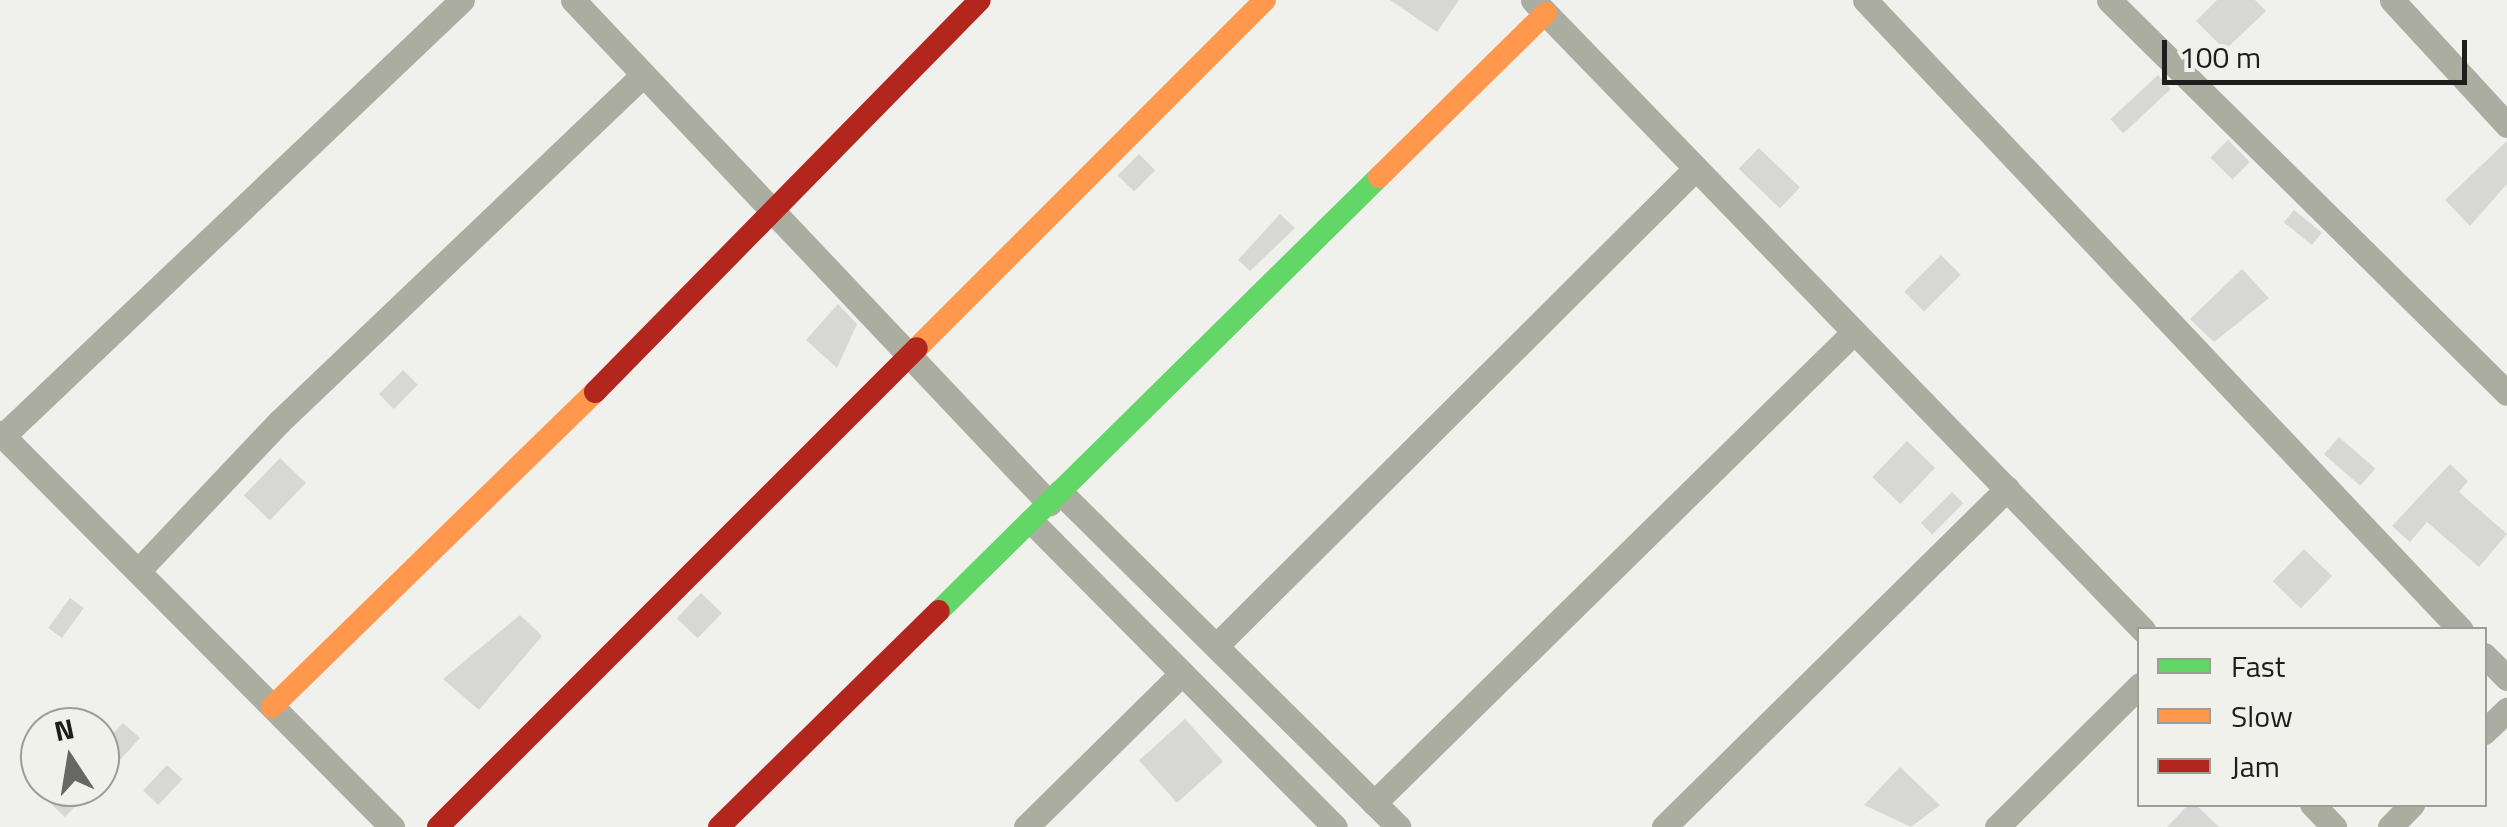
<!DOCTYPE html>
<html>
<head>
<meta charset="utf-8">
<style>
  body { margin:0 }
  #map { position:relative; width:2507px; height:827px; overflow:hidden; background:#f0f0ed; font-family:"Titillium Web",sans-serif }
  div>[style] { position:absolute }
  [style*='--x'] { left:calc(var(--x)*1px); top:calc(var(--y)*1px); width:calc(var(--w)*1px); rotate:calc(var(--a)*1deg) }
  .building>* { inset:0; background:#d7d7d5; transform-origin:0 0 }
  .street>* { height:25px; margin:-12.5px; padding:0 12.5px; transform-origin:12.5px; border-radius:12.5px; background:#acada1 }
  .fast>* { height:22px; margin:-11px; padding:0 11px; transform-origin:11px; border-radius:11px; background:#63d668 }
  .slow>* { height:22px; margin:-11px; padding:0 11px; transform-origin:11px; border-radius:11px; background:#ff974d }
  .jam>* { height:22px; margin:-11px; padding:0 11px; transform-origin:11px; border-radius:11px; background:#b3261e }
  span { translate:-50% -50%; white-space:nowrap; text-align:center; line-height:1.15; -webkit-text-stroke:8px #f1f1ec; paint-order:stroke }
  .legend { position:absolute; left:2137px; top:627px; width:350px; height:180px; box-sizing:border-box; background:#f1f1ec; border:2px solid #9c9c98; margin:0; padding:12px 18px; list-style:none; font-size:30px; color:#1d1d1b }
  .legend li { display:flex; align-items:center; gap:20px; height:50px }
  .legend b { width:50px; border:2px solid #9c9c98 }
  .north { position:absolute; left:20px; top:707px; width:100px; height:100px; box-sizing:border-box; background:#f1f1ec; border:2px solid #9c9c98; border-radius:50%; rotate:348deg; font-size:28px; font-weight:700; line-height:40px; text-align:center; color:#1d1d1b }
  .north::after { content:''; display:block; margin:auto; width:35px; height:45px; background:#676764; clip-path:polygon(50% 0,100% 100%,50% 72%,0 100%) }
  .scale { position:absolute; left:2162px; top:40px; width:305px; height:45px; box-sizing:border-box; border:5px solid #1d1d1b; border-top:0; padding-left:12px; font-size:30px; line-height:35px; white-space:nowrap; color:#1d1d1b; -webkit-text-stroke:8px #f1f1ec; paint-order:stroke }
</style>
</head>
<body>
<div id="map">
  <div class="building">
    <i style="clip-path:polygon(1390px 0,1459px 0,1437px 32px)"></i>
    <i style="clip-path:polygon(2217px 0,2255px 0,2266px 11px,2225px 50px,2196px 21px)"></i>
    <i style="left:2158px;top:75px;width:19px;height:65px;rotate:47deg"></i>
    <i style="left:2228px;top:140px;width:31px;height:25px;rotate:45deg"></i>
    <i style="clip-path:polygon(2507px 141px,2507px 184px,2470px 226px,2445px 200px)"></i>
    <i style="left:1759px;top:148px;width:57px;height:29px;rotate:44deg"></i>
    <i style="left:1139px;top:154px;width:23px;height:30px;rotate:45deg"></i>
    <i style="left:2294px;top:210px;width:36px;height:16px;rotate:39deg"></i>
    <i style="clip-path:polygon(1280px 214px,1295px 228px,1250px 271px,1238px 260px)"></i>
    <i style="left:1941px;top:255px;width:28px;height:52px;rotate:45deg"></i>
    <i style="clip-path:polygon(2242px 269px,2269px 298px,2214px 342px,2190px 319px)"></i>
    <i style="clip-path:polygon(838px 304px,857px 324px,837px 368px,806px 340px)"></i>
    <i style="left:403px;top:370px;width:21px;height:34px;rotate:45deg"></i>
    <i style="left:2339px;top:437px;width:48px;height:23px;rotate:41deg"></i>
    <i style="left:1907px;top:441px;width:39px;height:50px;rotate:44deg"></i>
    <i style="left:280px;top:458px;width:36px;height:52px;rotate:44deg"></i>
    <i style="clip-path:polygon(2450px 464px,2468px 481px,2459px 492px,2507px 534px,2479px 567px,2427px 522px,2410px 542px,2392px 526px)"></i>
    <i style="left:1952px;top:492px;width:16px;height:44px;rotate:45deg"></i>
    <i style="left:2304px;top:549px;width:39px;height:45px;rotate:44deg"></i>
    <i style="left:701px;top:593px;width:29px;height:35px;rotate:44deg"></i>
    <i style="left:70px;top:598px;width:17px;height:37px;rotate:36deg"></i>
    <i style="clip-path:polygon(520px 615px,542px 636px,479px 710px,443px 679px)"></i>
    <i style="left:1185px;top:719px;width:57px;height:62px;rotate:48deg"></i>
    <i style="clip-path:polygon(123px 723px,140px 738px,100px 782px,100px 748px)"></i>
    <i style="left:167px;top:765px;width:21px;height:35px;rotate:43deg"></i>
    <i style="clip-path:polygon(1900px 767px,1940px 805px,1911px 827px,1864px 805px)"></i>
    <i style="clip-path:polygon(64px 787px,93px 787px,65px 817px,50px 803px)"></i>
    <i style="clip-path:polygon(2189px 804px,2195px 804px,2219px 827px,2167px 827px)"></i>
  </div>
  <div class="street">
    <i style="--x:573;--y:0;--w:693;--a:46.58"></i>
    <i style="--x:1533;--y:0;--w:877;--a:45.92"></i>
    <i style="--x:1865;--y:0;--w:867;--a:46.59"></i>
    <i style="--x:2109;--y:0;--w:559;--a:44.64"></i>
    <i style="--x:2392;--y:0;--w:170;--a:47.4"></i>
    <i style="--x:0;--y:433;--w:556;--a:45.15"></i>
    <i style="--x:3;--y:436;--w:633;--a:-43.53"></i>
    <i style="--x:1060;--y:492;--w:476;--a:44.7"></i>
    <i style="--x:1031;--y:521;--w:431;--a:45.2"></i>
    <i style="--x:138;--y:571;--w:205;--a:-46.6"></i>
    <i style="--x:279;--y:422;--w:501;--a:-43.63"></i>
    <i style="--x:1216;--y:646;--w:677;--a:-44.88"></i>
    <i style="--x:2484;--y:655;--w:33;--a:45"></i>
    <i style="--x:2484;--y:732;--w:32;--a:-44"></i>
    <i style="--x:1374;--y:803;--w:672;--a:-44.46"></i>
    <i style="--x:2312;--y:804;--w:32;--a:46"></i>
    <i style="--x:1026;--y:827;--w:219;--a:-44.6"></i>
    <i style="--x:1664;--y:827;--w:482;--a:-44.6"></i>
    <i style="--x:1997;--y:827;--w:202;--a:-44.8"></i>
    <i style="--x:2390;--y:827;--w:32;--a:-46"></i>
  </div>
  <div class="fast">
    <i style="--x:939;--y:611;--w:618;--a:-44.61"></i>
  </div>
  <div class="slow">
    <i style="--x:1379;--y:177;--w:234;--a:-44.5"></i>
    <i style="--x:917;--y:348;--w:492;--a:-45"></i>
    <i style="--x:272;--y:707;--w:451;--a:-44.3"></i>
  </div>
  <div class="jam">
    <i style="--x:595;--y:392;--w:549;--a:-45.52"></i>
    <i style="--x:438;--y:827;--w:677;--a:-45"></i>
    <i style="--x:719;--y:827;--w:308;--a:-44.5"></i>
  </div>
  <ul class="legend">
  <li><b style="height:12px;background:#63d668"></b>Fast</li>
  <li><b style="height:12px;background:#ff974d"></b>Slow</li>
  <li><b style="height:12px;background:#b3261e"></b>Jam</li>
  </ul>
  <div class="north">N</div>
  <div class="scale">100 m</div>
</div>
</body>
</html>
